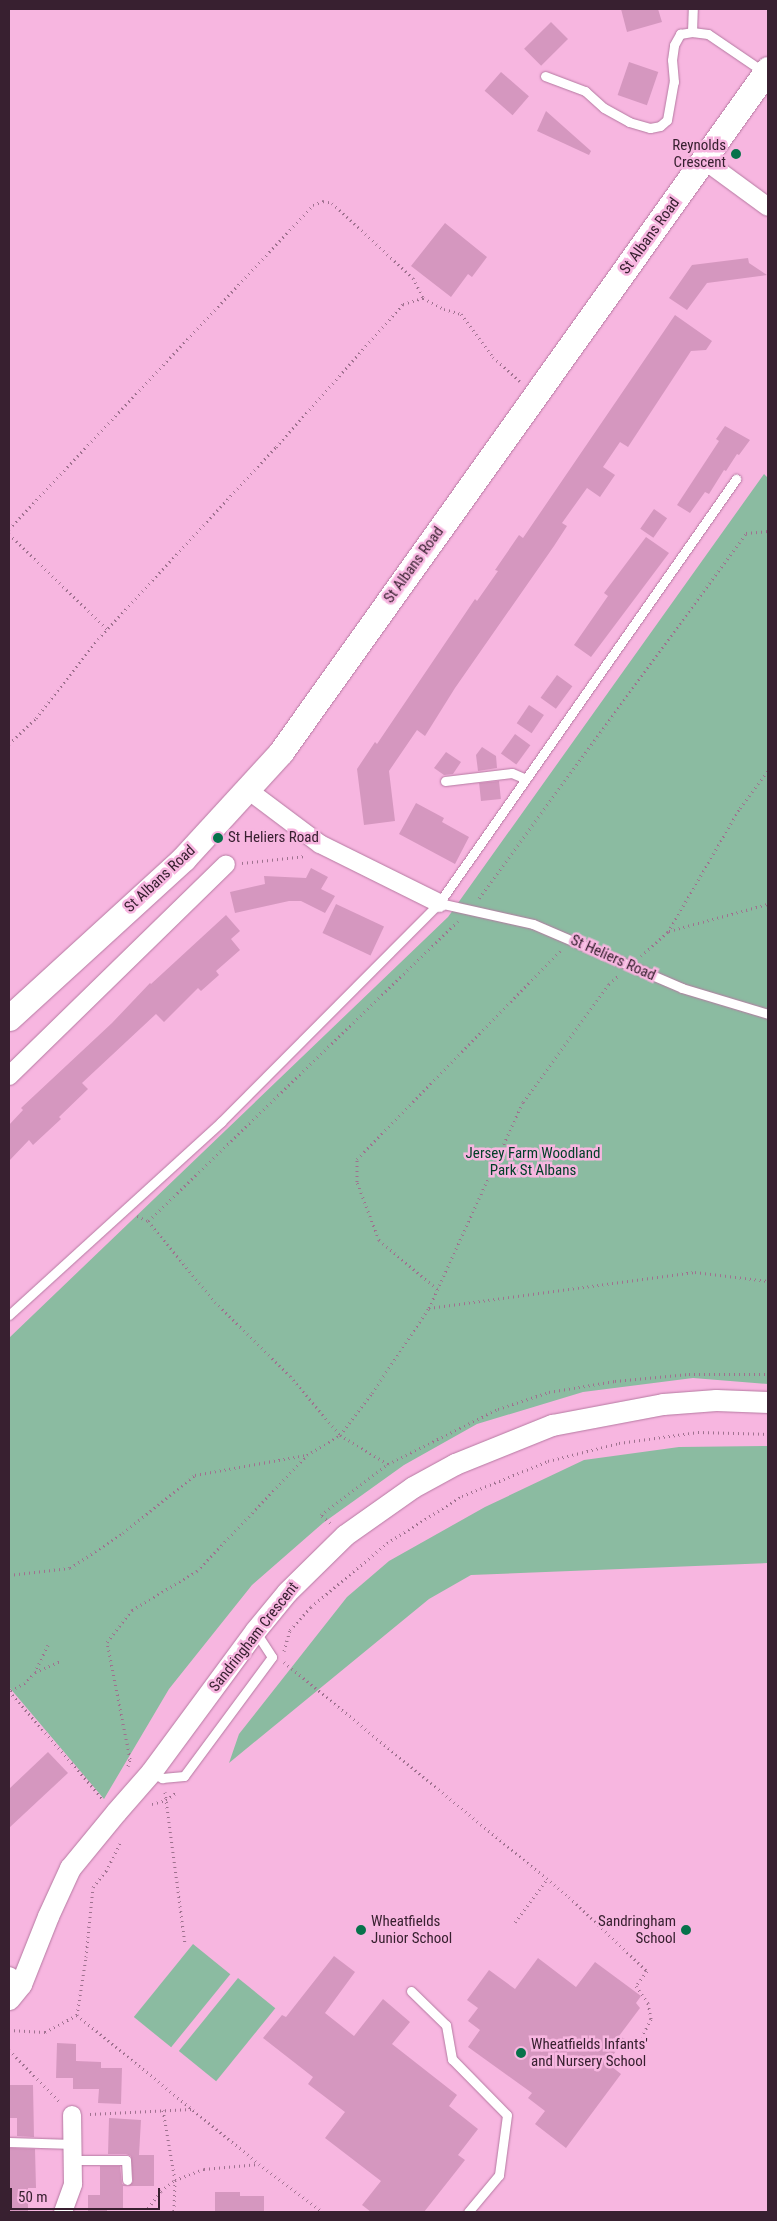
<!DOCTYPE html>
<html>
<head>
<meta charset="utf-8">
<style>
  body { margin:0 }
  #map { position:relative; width:777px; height:2221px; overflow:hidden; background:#f7b6e0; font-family:"Roboto Condensed",sans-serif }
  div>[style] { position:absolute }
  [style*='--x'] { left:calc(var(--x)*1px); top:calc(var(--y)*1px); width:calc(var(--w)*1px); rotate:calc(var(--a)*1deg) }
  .green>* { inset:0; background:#8bbba1; transform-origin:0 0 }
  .building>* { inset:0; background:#d597bf; transform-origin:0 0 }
  .path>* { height:3px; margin-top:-1.5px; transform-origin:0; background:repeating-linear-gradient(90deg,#9f718f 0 1px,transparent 0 5px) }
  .roads { filter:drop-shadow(0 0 1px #b579a1) drop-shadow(0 0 1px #b579a1) }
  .service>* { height:9px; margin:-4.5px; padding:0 4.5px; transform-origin:4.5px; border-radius:4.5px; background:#fff }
  .minor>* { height:18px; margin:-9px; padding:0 9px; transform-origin:9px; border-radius:9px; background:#fff }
  .tertiary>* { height:21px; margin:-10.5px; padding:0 10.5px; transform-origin:10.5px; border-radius:10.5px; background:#fff }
  .secondary>* { height:25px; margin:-12.5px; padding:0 12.5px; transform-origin:12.5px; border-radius:12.5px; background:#fff }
  .dots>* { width:14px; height:14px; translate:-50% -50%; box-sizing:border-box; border:2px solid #f7b6e0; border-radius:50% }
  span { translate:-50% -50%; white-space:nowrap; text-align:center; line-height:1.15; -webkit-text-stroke:5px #f7b6e0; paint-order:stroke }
  .poi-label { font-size:15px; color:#382030 }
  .right { translate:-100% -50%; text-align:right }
  .left { translate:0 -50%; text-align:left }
  .street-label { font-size:15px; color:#382030 }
  .park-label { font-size:15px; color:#024028 }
  .frame { position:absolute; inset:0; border:10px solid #382030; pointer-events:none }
  .scale { position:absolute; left:10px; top:2188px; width:150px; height:22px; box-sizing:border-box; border:2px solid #382030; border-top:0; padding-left:6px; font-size:15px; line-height:18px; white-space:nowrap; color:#382030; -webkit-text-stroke:4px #f7b6e0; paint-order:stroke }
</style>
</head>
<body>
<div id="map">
  <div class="green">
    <i style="clip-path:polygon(764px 474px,768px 478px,768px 1384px,693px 1378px,583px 1392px,477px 1424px,404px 1465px,323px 1523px,252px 1585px,169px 1689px,104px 1799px,9px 1687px,9px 1338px,448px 917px)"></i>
    <i style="clip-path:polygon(768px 1446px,768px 1563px,471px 1575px,429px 1599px,229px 1763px,239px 1734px,347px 1597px,389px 1561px,485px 1507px,584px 1460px,679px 1447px)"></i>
    <i style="left:193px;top:1944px;width:48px;height:94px;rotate:39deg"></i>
    <i style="left:238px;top:1978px;width:48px;height:94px;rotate:39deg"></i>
  </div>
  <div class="building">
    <i style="clip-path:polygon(621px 9px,658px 9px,662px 22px,627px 32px)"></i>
    <i style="left:551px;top:22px;width:24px;height:38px;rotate:45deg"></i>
    <i style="left:629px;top:62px;width:31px;height:35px;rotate:19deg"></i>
    <i style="left:501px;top:72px;width:37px;height:25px;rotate:41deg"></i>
    <i style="clip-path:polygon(546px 111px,591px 151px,589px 155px,537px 131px)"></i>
    <i style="clip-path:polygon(445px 223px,487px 257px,472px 277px,468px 274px,451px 297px,411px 266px)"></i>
    <i style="clip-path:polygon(748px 258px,749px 263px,767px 275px,707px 283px,687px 310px,669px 298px,692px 265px)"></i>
    <i style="clip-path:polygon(675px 315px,712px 341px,706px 350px,691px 351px,628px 447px,620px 442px,603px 467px,615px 475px,600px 497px,587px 488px,562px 523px,567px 526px,554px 546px,455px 688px,425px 736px,417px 730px,389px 771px,395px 821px,364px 825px,357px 769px,375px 742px,377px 744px,475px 599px,477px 601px,498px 571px,495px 570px,519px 535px,523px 538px)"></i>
    <i style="clip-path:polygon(725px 426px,750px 440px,739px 455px,737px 454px,726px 471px,724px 470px,709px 494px,705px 492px,690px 513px,677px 505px,719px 441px,716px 439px)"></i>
    <i style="left:654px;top:509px;width:16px;height:24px;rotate:35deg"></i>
    <i style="clip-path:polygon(646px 537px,669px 553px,591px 657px,574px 645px,608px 596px,604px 593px)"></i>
    <i style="left:557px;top:675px;width:19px;height:28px;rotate:36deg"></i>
    <i style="left:529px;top:705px;width:18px;height:22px;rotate:34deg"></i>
    <i style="left:515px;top:734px;width:19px;height:24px;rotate:36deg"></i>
    <i style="clip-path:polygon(482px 747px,496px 756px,497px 768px,478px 771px,476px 755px)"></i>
    <i style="clip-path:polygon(446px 752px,461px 762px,453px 774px,444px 775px,434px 768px)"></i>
    <i style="left:499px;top:781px;width:18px;height:20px;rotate:84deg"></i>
    <i style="clip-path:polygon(416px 803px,444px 818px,442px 822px,469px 837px,455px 864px,399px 834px)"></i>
    <i style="clip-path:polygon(311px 868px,328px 877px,321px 889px,335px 896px,325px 913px,301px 901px,289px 901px,235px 913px,230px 892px,265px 884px,264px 876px,306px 878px)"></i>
    <i style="left:336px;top:904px;width:53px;height:32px;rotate:25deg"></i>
    <i style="clip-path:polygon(226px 915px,240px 931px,231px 939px,240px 950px,216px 971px,219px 975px,201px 991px,198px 988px,164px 1022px,156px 1014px,82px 1083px,88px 1089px,59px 1117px,61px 1119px,33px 1145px,29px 1140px,9px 1161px,9px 1125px,23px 1110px,21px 1108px,112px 1023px,150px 983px,151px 984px)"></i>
    <i style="clip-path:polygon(48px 1752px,68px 1773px,9px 1828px,9px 1789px)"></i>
    <i style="clip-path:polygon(334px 1956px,355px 1972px,325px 2013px,354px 2036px,383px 1999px,410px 2022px,392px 2044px,457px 2095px,449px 2106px,478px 2129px,458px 2155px,465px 2160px,424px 2212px,371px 2212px,362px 2205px,381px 2181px,325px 2138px,345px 2112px,308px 2084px,313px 2077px,263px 2038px,282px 2015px,286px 2017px)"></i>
    <i style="clip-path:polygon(538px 1958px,576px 1987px,595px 1962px,641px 1996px,636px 2003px,640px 2008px,619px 2036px,625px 2039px,607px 2063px,621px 2074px,566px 2148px,535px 2124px,545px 2111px,528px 2098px,532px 2093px,468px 2047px,480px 2030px,468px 2021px,478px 2008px,467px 2000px,489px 1970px,515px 1989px)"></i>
    <i style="clip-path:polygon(57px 2043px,76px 2044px,76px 2061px,101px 2062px,101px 2068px,122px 2068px,121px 2104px,98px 2103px,99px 2089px,73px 2089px,73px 2078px,56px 2078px)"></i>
    <i style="clip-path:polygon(9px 2085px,33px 2085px,34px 2137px,17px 2136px,17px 2118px,9px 2118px)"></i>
    <i style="clip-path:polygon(109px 2118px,141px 2120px,139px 2155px,154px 2155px,154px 2186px,123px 2186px,123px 2208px,107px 2208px,107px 2212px,88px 2212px,88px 2195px,100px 2195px,100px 2166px,120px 2166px,122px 2184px,128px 2186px,133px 2182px,131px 2156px,126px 2154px,108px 2154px)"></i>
    <i style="clip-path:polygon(9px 2148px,35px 2149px,36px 2188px,28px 2188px,28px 2212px,9px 2212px)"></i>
    <i style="clip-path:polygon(215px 2192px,240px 2192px,240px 2196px,264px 2196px,264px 2212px,215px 2212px)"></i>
  </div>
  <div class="path">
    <i style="--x:9;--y:529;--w:444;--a:-46.8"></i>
    <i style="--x:313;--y:205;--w:11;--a:-22"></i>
    <i style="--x:323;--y:201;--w:9;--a:13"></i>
    <i style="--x:332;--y:203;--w:110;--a:42.8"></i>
    <i style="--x:413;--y:278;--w:22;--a:63"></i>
    <i style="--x:9;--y:534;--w:136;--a:44.1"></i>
    <i style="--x:9;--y:744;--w:37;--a:-44"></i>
    <i style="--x:36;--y:718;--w:100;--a:-51.9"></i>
    <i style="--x:98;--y:639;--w:262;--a:-47.2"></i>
    <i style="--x:276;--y:447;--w:191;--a:-48.4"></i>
    <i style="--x:403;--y:304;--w:21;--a:-17"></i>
    <i style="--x:423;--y:298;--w:24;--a:28"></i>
    <i style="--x:444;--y:309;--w:18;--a:16"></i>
    <i style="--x:461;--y:314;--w:54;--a:53.3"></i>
    <i style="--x:493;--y:357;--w:36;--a:42"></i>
    <i style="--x:242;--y:863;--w:64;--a:-6.2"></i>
    <i style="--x:479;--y:898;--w:452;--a:-53.8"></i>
    <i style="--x:746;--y:533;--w:22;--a:-5"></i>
    <i style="--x:458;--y:921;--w:431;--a:135.9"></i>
    <i style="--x:148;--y:1221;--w:105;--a:50.4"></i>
    <i style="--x:215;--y:1302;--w:105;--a:44.6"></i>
    <i style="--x:290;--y:1376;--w:77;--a:49.7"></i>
    <i style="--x:340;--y:1435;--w:56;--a:31.1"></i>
    <i style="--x:388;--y:1464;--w:123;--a:-26.6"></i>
    <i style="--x:498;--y:1409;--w:54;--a:-18.4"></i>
    <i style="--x:549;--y:1392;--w:67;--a:-9.5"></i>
    <i style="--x:615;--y:1381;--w:74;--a:-5.4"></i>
    <i style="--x:689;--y:1374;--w:79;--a:0"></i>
    <i style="--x:669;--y:931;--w:103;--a:-15.3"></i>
    <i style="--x:641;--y:956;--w:36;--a:-42"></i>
    <i style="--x:668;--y:932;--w:143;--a:-59.9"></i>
    <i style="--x:740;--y:808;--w:47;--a:-53.6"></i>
    <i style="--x:137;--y:1216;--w:12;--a:24"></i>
    <i style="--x:437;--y:1289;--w:76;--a:-139.8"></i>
    <i style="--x:379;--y:1240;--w:62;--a:-110.8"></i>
    <i style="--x:357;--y:1182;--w:23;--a:-90"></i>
    <i style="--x:357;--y:1159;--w:291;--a:-45.7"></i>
    <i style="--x:429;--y:1308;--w:226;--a:-65.5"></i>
    <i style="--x:523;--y:1102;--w:146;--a:-53.9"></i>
    <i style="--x:609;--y:984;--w:13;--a:-42"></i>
    <i style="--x:330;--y:1523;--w:12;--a:-138"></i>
    <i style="--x:321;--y:1515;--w:84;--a:-37.3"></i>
    <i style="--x:9;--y:1575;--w:61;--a:-6.5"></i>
    <i style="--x:70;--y:1568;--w:64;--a:-33.4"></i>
    <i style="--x:123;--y:1533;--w:92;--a:-38.9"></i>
    <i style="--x:195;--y:1475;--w:113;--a:-10.2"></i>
    <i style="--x:48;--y:1645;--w:30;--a:116"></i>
    <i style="--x:35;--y:1672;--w:15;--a:132"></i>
    <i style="--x:25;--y:1683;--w:18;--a:153"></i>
    <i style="--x:9;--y:1691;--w:142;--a:49"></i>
    <i style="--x:284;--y:1651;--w:22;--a:-74"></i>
    <i style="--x:290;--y:1630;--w:31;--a:-48"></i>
    <i style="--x:311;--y:1607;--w:99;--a:-40.1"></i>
    <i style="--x:387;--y:1543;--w:89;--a:-32.1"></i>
    <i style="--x:462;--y:1496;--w:93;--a:-22.1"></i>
    <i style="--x:548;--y:1461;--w:73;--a:-14.2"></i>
    <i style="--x:619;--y:1443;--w:80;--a:-7.9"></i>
    <i style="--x:698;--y:1432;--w:70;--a:1.6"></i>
    <i style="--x:284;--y:1662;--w:369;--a:39.5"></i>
    <i style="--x:569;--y:1897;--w:108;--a:43.5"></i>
    <i style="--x:647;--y:1971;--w:19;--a:126"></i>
    <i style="--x:636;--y:1986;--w:21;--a:55"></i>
    <i style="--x:648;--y:2003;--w:16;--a:79"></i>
    <i style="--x:651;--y:2019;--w:20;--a:117"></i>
    <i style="--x:35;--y:1672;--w:28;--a:-23"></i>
    <i style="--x:128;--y:1766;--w:7;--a:-74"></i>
    <i style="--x:130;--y:1759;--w:119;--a:-101.1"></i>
    <i style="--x:107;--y:1642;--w:41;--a:-52"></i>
    <i style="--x:132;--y:1610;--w:76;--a:-31"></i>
    <i style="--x:197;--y:1571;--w:160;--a:-46.5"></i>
    <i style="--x:307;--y:1455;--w:39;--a:-31"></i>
    <i style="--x:340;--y:1435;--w:53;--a:-52.7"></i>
    <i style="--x:372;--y:1393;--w:102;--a:-56.2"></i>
    <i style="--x:429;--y:1308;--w:268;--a:-7.7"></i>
    <i style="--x:695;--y:1272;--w:74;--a:7"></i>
    <i style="--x:165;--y:1792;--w:152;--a:82.5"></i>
    <i style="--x:152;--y:1804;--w:15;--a:-16"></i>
    <i style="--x:166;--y:1800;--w:14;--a:-36"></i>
    <i style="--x:515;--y:1922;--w:54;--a:-53.3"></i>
    <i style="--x:77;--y:2015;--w:59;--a:-81.2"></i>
    <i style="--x:86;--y:1957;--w:70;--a:-84.3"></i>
    <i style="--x:93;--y:1887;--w:21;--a:-51"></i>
    <i style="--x:106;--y:1871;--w:34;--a:-63"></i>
    <i style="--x:77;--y:2015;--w:235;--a:39.3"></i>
    <i style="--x:259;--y:2164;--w:80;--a:36.9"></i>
    <i style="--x:9;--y:2030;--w:36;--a:3"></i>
    <i style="--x:45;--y:2032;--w:36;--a:-28"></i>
    <i style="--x:9;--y:2050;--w:73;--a:45.6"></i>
    <i style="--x:163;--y:2110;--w:71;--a:80.3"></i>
    <i style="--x:175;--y:2180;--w:32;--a:92"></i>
    <i style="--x:90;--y:2114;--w:102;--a:-2.8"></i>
    <i style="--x:145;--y:2212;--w:26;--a:-53"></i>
    <i style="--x:161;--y:2191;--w:18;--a:-38"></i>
    <i style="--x:175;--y:2180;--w:31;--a:-21"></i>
    <i style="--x:204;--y:2169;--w:54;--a:-5.3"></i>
  </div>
  <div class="roads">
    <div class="service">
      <i style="--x:692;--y:32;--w:23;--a:-88"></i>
      <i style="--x:545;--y:76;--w:43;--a:20.6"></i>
      <i style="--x:585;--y:91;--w:25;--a:42"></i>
      <i style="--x:604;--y:108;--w:29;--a:29"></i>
      <i style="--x:629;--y:122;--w:22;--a:16"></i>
      <i style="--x:650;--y:128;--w:10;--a:-11"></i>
      <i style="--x:660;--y:126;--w:9;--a:-41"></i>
      <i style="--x:667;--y:120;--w:39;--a:-80"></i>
      <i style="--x:674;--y:82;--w:22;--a:-95"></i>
      <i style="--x:672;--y:60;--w:15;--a:-82"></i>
      <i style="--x:674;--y:45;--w:13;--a:-61"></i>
      <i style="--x:680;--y:34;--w:12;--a:-9"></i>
      <i style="--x:692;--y:32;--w:16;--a:7"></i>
      <i style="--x:708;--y:34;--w:68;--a:34.2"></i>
      <i style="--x:445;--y:781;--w:67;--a:-6.8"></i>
      <i style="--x:512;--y:773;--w:15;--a:23"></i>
      <i style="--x:439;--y:903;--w:96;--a:12.6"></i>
      <i style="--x:533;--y:924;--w:162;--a:23.2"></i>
      <i style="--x:682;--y:988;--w:90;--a:16.8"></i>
      <i style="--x:9;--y:1315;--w:287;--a:-42.3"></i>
      <i style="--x:221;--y:1122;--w:309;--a:-45.1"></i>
      <i style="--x:439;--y:903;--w:518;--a:-54.99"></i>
      <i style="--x:151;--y:1772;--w:13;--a:29"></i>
      <i style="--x:162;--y:1778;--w:22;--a:-5"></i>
      <i style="--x:184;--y:1776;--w:148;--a:-53.5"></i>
      <i style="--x:272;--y:1657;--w:31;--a:-123"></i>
      <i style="--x:411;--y:1991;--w:49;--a:44.2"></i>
      <i style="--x:446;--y:2025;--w:35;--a:80"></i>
      <i style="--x:452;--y:2059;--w:78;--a:45.5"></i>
      <i style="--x:507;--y:2115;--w:61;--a:97.6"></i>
      <i style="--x:499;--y:2175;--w:48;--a:130"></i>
      <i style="--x:9;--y:2142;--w:64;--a:1.8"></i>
      <i style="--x:73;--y:2160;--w:53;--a:0"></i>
      <i style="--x:126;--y:2160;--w:20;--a:87"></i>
    </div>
    <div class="minor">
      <i style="--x:704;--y:160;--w:79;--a:36.3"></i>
      <i style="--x:248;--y:790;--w:90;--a:36.9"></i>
      <i style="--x:320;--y:844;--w:133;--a:26.4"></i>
      <i style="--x:9;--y:1076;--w:303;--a:-44.3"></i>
      <i style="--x:9;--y:1976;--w:14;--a:34"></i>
      <i style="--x:63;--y:2212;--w:30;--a:-70"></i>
      <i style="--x:73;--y:2184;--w:69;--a:-90.8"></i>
    </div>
    <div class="tertiary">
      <i style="--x:9;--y:1999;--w:19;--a:-51"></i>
      <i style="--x:21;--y:1984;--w:73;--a:-68.3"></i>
      <i style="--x:48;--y:1916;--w:53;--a:-65.4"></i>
      <i style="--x:70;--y:1868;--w:72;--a:-50.6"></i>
      <i style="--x:116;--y:1812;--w:53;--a:-48.8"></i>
      <i style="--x:151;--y:1772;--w:175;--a:-53.6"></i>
      <i style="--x:255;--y:1631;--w:50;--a:-50.6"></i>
      <i style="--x:287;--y:1592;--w:81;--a:-44.5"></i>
      <i style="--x:345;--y:1535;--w:83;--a:-35.2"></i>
      <i style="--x:413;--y:1487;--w:48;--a:-28.7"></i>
      <i style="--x:455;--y:1464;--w:105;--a:-21.9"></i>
      <i style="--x:552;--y:1425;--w:113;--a:-10.7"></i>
      <i style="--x:663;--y:1404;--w:53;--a:-4.3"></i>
      <i style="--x:716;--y:1400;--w:52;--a:2.2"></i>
    </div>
    <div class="secondary">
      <i style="--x:9;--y:1018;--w:237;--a:-42.4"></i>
      <i style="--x:184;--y:858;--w:144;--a:-47.5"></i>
      <i style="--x:281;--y:752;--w:839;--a:-54.51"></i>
    </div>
  </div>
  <div class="dots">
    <i style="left:736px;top:154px;background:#07724b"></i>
    <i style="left:218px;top:838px;background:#07724b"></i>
    <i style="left:361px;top:1930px;background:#07724b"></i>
    <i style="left:686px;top:1930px;background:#07724b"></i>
    <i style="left:521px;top:2053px;background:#07724b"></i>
  </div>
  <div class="poi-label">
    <span class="right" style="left:726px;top:154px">Reynolds<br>Crescent</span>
    <span class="left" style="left:228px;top:838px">St Heliers Road</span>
    <span class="left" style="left:371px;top:1930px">Wheatfields<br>Junior School</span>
    <span class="right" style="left:676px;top:1930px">Sandringham<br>School</span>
    <span class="left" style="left:531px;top:2053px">Wheatfields Infants'<br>and Nursery School</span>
  </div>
  <div class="street-label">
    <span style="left:650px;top:236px;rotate:-54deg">St Albans Road</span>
    <span style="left:414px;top:565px;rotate:-54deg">St Albans Road</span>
    <span style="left:160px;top:879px;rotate:-43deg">St Albans Road</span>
    <span style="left:613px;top:958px;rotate:24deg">St Heliers Road</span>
    <span style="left:254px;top:1637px;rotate:-52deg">Sandringham Crescent</span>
  </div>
  <div class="park-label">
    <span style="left:533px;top:1162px">Jersey Farm Woodland<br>Park St Albans</span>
  </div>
  <div class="frame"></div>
  <div class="scale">50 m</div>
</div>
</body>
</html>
